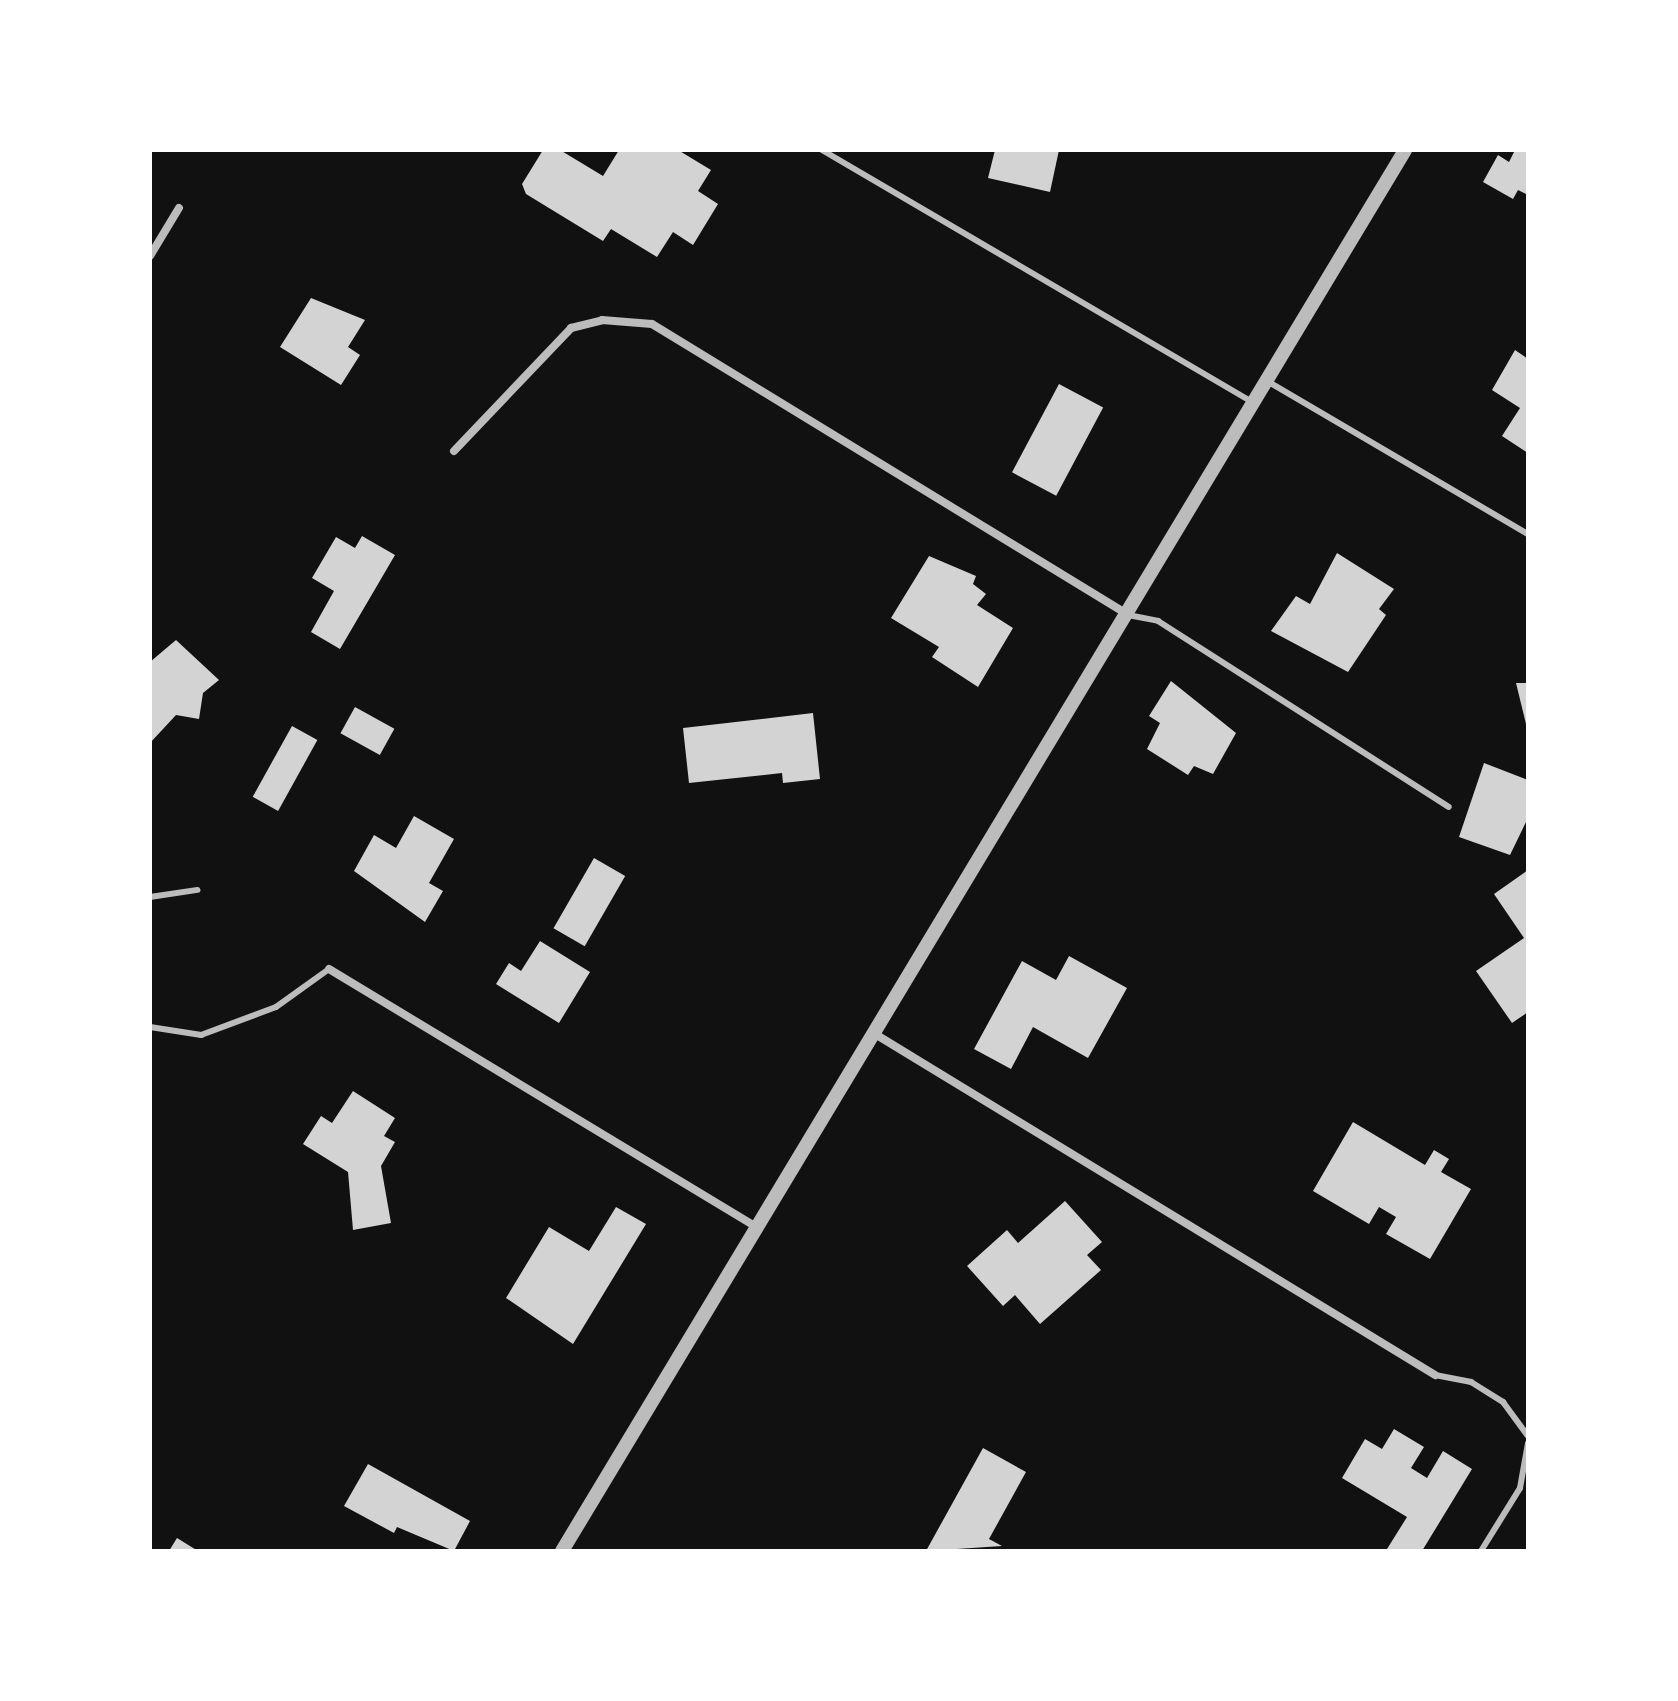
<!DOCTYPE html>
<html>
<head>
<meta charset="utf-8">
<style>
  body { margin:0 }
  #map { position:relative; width:1678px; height:1701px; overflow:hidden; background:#111; font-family:"Asap Condensed",sans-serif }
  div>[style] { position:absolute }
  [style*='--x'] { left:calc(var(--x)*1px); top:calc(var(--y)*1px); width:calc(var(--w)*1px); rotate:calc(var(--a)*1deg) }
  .building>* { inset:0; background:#d3d3d3; transform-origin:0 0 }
  .service>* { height:6px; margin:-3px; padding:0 3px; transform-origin:3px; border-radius:3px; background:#bcbcbc }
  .minor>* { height:8px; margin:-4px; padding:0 4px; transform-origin:4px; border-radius:4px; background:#bcbcbc }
  .tertiary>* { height:14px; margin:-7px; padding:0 7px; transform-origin:7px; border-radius:7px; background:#bcbcbc }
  span { translate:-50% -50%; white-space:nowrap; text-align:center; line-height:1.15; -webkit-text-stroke:8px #fff; paint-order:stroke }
  .frame { position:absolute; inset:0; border:152px solid #fff; pointer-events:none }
</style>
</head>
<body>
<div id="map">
  <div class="building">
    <i style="clip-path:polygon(543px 150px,560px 150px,603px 176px,619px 150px,678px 150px,711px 170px,698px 191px,718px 204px,693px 245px,673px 232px,657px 257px,611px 229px,603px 241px,526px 194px,522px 184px)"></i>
    <i style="clip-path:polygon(995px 150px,1059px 150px,1050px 192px,988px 178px)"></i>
    <i style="clip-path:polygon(1515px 150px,1528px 150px,1528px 195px,1518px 190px,1513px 199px,1483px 182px,1498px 155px,1509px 162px)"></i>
    <i style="clip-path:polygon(311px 298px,365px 320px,348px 347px,360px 355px,341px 385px,280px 347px)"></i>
    <i style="clip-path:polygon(1515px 350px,1528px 359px,1528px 453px,1502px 436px,1520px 408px,1492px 390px)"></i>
    <i style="left:1059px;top:384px;width:50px;height:100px;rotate:28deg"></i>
    <i style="clip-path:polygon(362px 536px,395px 555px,340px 649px,311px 632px,334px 591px,312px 578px,336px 537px,355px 548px)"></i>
    <i style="clip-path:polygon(1337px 553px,1394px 589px,1379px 609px,1386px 615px,1348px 672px,1271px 631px,1296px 596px,1310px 604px)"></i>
    <i style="clip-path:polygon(929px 556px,976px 576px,973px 584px,986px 594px,977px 605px,1013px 628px,978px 687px,932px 657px,939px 647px,891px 618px)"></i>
    <i style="clip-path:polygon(176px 640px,219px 680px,203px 693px,199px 719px,176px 715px,150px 743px,150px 662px)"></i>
    <i style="clip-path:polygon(1171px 681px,1236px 733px,1213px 774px,1194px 766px,1188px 775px,1147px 749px,1160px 723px,1149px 716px)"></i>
    <i style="clip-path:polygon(1516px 683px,1528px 683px,1528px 728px,1527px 728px)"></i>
    <i style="left:355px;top:707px;width:45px;height:30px;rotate:29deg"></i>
    <i style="clip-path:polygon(813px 713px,820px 779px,783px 783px,782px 773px,689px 783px,683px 728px)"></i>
    <i style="left:292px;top:726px;width:29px;height:81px;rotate:29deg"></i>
    <i style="clip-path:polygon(1484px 763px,1528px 780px,1528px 818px,1510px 855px,1459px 837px)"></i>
    <i style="clip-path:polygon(414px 816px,454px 839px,429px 883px,443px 891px,425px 922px,354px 871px,374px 835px,396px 848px)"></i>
    <i style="left:594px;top:858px;width:36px;height:81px;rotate:30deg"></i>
    <i style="clip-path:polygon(1528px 870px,1528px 1012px,1512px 1023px,1476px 971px,1524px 938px,1494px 894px)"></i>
    <i style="clip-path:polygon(540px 941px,590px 972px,559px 1023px,496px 984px,509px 963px,521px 971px)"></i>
    <i style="clip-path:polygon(1069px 956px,1127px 988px,1088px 1058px,1033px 1027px,1011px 1069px,974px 1049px,1022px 961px,1056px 980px)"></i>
    <i style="clip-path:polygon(353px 1091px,395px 1118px,384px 1136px,395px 1142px,381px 1166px,391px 1223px,353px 1230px,348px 1172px,303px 1144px,321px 1116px,332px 1123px)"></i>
    <i style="clip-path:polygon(1353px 1122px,1425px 1165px,1434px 1150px,1449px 1159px,1441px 1172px,1471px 1189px,1430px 1259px,1386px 1234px,1396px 1217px,1379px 1207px,1369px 1224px,1313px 1191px)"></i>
    <i style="clip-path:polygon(1065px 1201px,1102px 1242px,1087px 1255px,1101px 1270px,1040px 1324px,1015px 1295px,1003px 1306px,967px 1266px,1007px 1230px,1018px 1243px)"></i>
    <i style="clip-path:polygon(616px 1207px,646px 1224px,573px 1344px,506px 1298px,549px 1227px,589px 1251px)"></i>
    <i style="clip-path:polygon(1394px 1429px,1424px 1447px,1411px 1468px,1427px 1478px,1443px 1451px,1472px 1469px,1422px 1551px,1387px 1549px,1407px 1517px,1342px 1478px,1365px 1439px,1382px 1449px)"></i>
    <i style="clip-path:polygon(983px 1448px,1026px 1472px,989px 1539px,1002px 1546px,926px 1551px)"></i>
    <i style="clip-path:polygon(368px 1464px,470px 1521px,454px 1551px,397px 1527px,394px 1533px,344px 1506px)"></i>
    <i style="clip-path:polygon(177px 1538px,198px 1551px,169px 1551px)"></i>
  </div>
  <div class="service">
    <i style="--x:822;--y:150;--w:501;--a:30.36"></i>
    <i style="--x:1267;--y:381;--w:303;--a:30.4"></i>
    <i style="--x:1128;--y:615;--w:31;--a:11"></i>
    <i style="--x:1158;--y:621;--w:345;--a:32.6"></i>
    <i style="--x:150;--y:897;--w:48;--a:-8.5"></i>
    <i style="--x:150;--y:1027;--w:52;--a:8.9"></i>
    <i style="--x:201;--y:1035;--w:80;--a:-20.5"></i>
    <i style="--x:276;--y:1007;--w:65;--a:-35.6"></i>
    <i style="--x:1435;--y:1375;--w:37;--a:11"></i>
    <i style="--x:1471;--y:1382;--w:38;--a:32"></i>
    <i style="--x:1503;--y:1402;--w:42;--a:53.7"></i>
    <i style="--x:1481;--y:1551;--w:74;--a:-58.2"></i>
    <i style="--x:1520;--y:1488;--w:46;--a:-79.9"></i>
  </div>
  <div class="minor">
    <i style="--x:150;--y:256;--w:56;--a:-58.9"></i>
    <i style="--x:454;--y:451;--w:170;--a:-46.4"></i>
    <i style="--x:571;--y:328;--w:32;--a:-14"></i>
    <i style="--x:602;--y:320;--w:50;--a:4.6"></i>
    <i style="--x:652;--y:324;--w:557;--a:31.41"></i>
    <i style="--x:329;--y:969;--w:501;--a:31.12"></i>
    <i style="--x:875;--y:1034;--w:656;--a:31.34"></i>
  </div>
  <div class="tertiary">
    <i style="--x:562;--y:1551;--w:1635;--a:-58.96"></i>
  </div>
  <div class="frame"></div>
</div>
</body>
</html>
